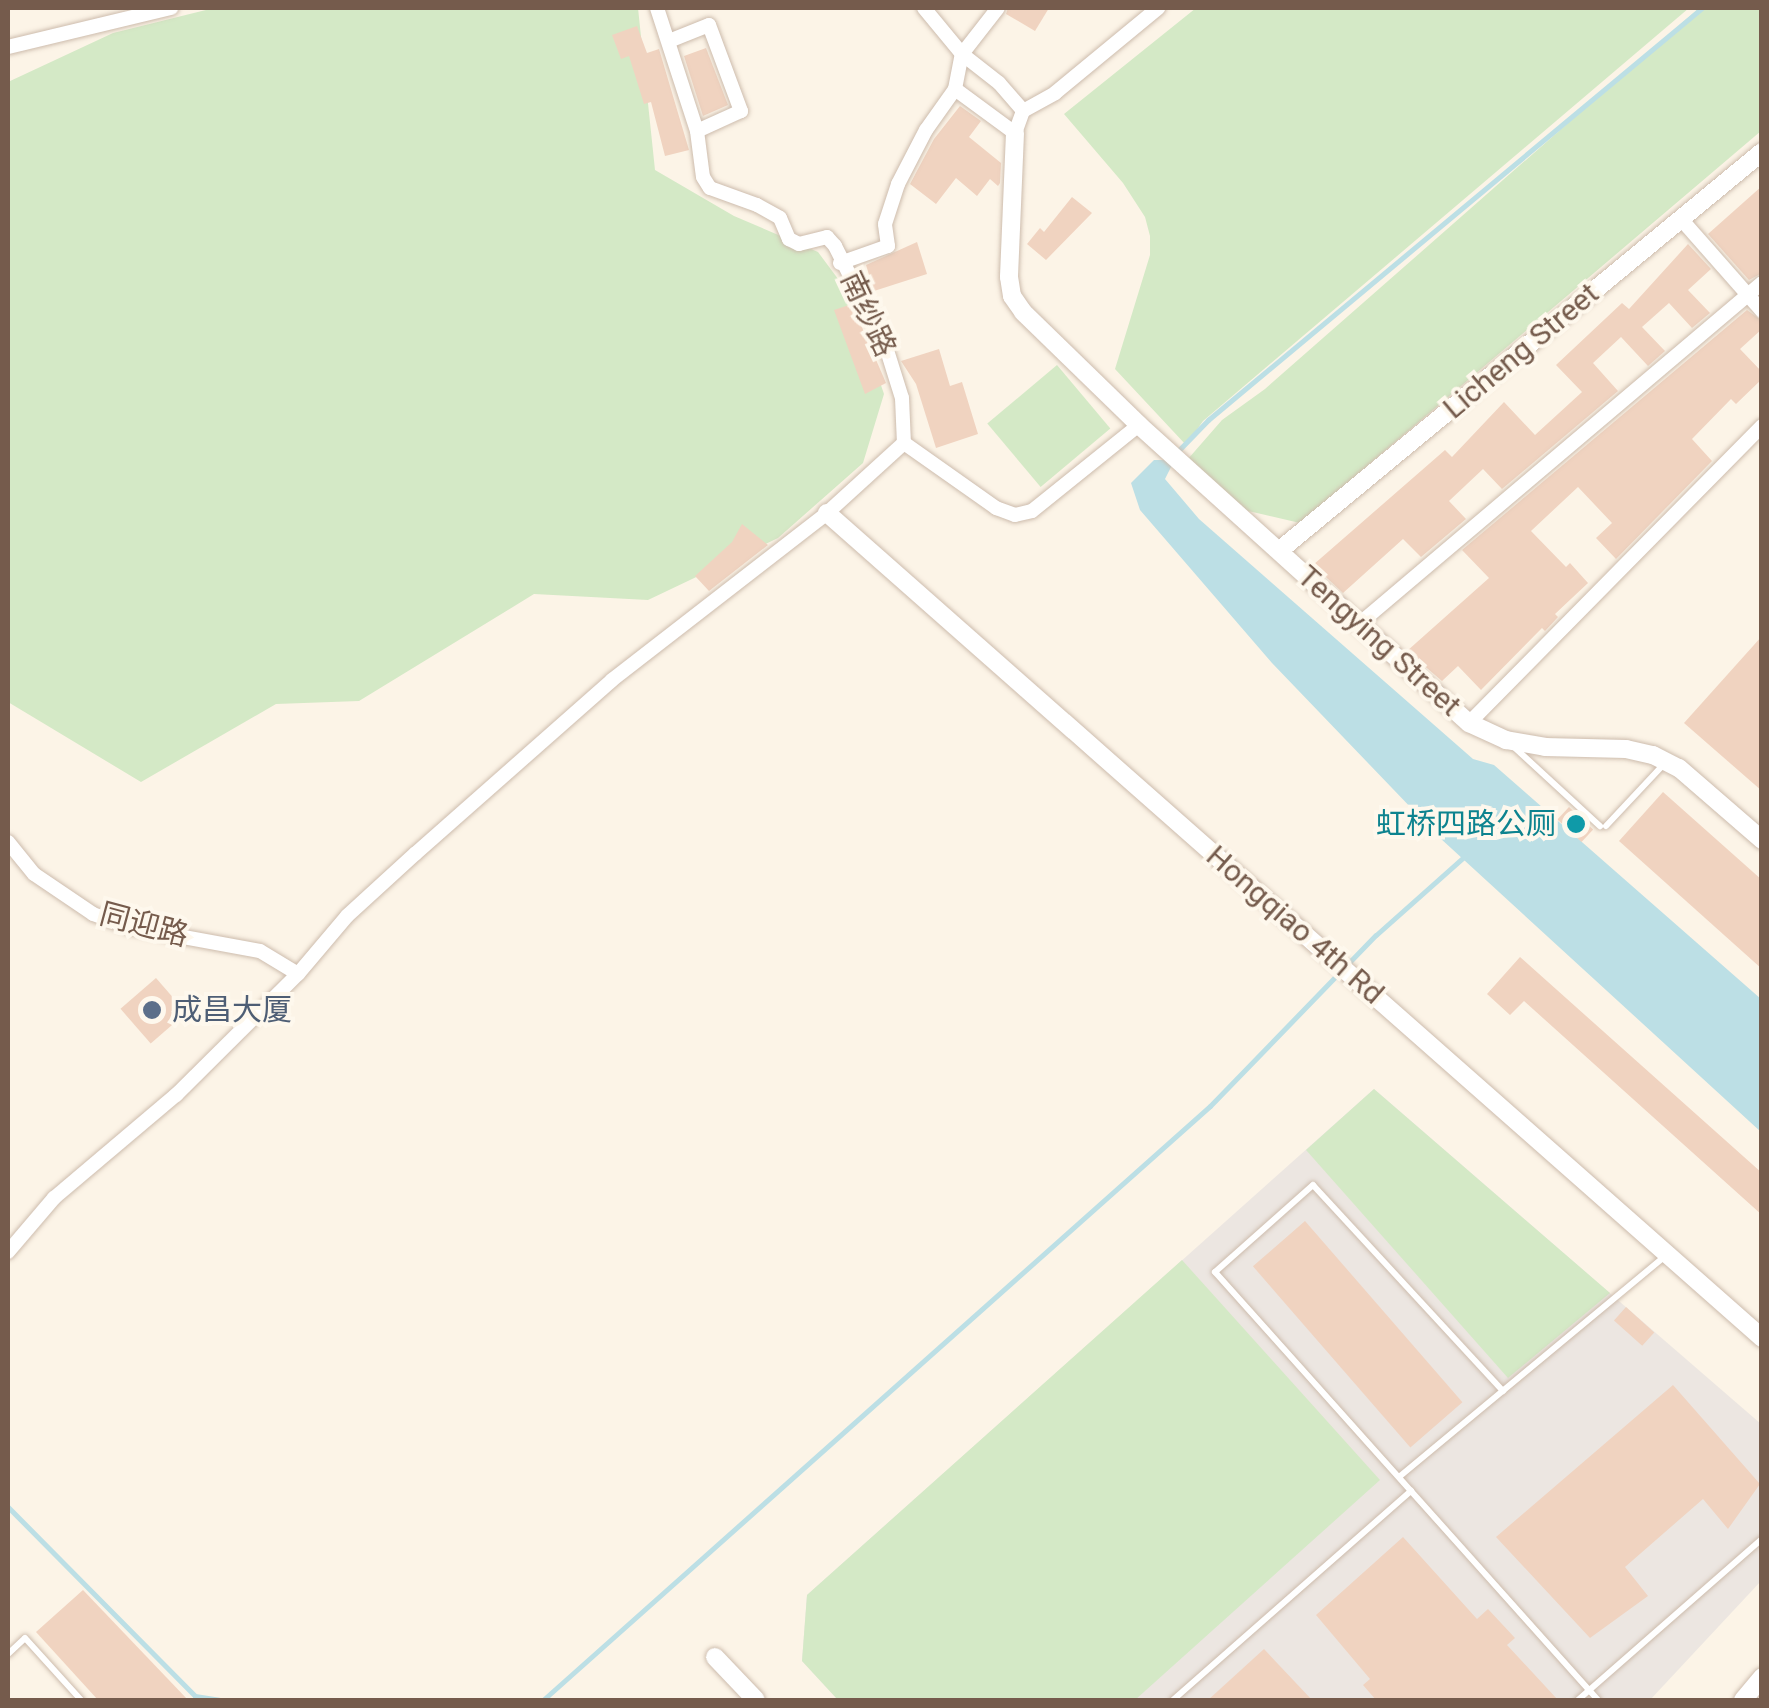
<!DOCTYPE html>
<html>
<head>
<meta charset="utf-8">
<style>
  body { margin:0 }
  #map { position:relative; width:1769px; height:1708px; overflow:hidden; background:#fcf4e7; font-family:Roboto,"Noto Sans SC",sans-serif }
  div>[style] { position:absolute }
  [style*='--x'] { left:calc(var(--x)*1px); top:calc(var(--y)*1px); width:calc(var(--w)*1px); rotate:calc(var(--a)*1deg) }
  .industrial>* { inset:0; background:#ece6e1 }
  .green>* { inset:0; background:#d4e9c6; transform-origin:0 0 }
  .water>* { inset:0; background:#bcdfe5 }
  .stream>* { height:5px; margin:-2.5px; padding:0 2.5px; transform-origin:2.5px; border-radius:2.5px; background:#bcdfe5 }
  .building>* { inset:0; background:#f0d3c0; transform-origin:0 0 }
  .roads { filter:drop-shadow(0 0 2px #cdbcad) drop-shadow(0 0 2px #cdbcad) }
  .service>* { height:6px; margin:-3px; padding:0 3px; transform-origin:3px; border-radius:3px; background:#fff }
  .minor>* { height:14px; margin:-7px; padding:0 7px; transform-origin:7px; border-radius:7px; background:#fff }
  .tertiary>* { height:18px; margin:-9px; padding:0 9px; transform-origin:9px; border-radius:9px; background:#fff }
  .dots>* { width:28px; height:28px; translate:-50% -50%; box-sizing:border-box; border:5px solid #fef8ed; border-radius:50% }
  span { translate:-50% -50%; white-space:nowrap; text-align:center; line-height:1.15; -webkit-text-stroke:8px #fef8ed; paint-order:stroke }
  .street-label { font-size:30px; color:#755b4c }
  .culture-label { font-size:30px; color:#0d838f }
  .right { translate:-100% -50%; text-align:right }
  .service-label { font-size:30px; color:#4e5e75 }
  .left { translate:0 -50%; text-align:left }
  .frame { position:absolute; inset:0; border:10px solid #755b4c; pointer-events:none }
</style>
</head>
<body>
<div id="map">
  <div class="industrial">
    <i style="clip-path:polygon(1374px 1089px,1761px 1424px,1761px 1581px,1650px 1700px,838px 1700px,802px 1661px,807px 1595px)"></i>
  </div>
  <div class="green">
    <i style="clip-path:polygon(214px 8px,638px 8px,655px 170px,734px 216px,818px 252px,850px 295px,884px 394px,863px 463px,778px 538px,648px 600px,534px 594px,359px 701px,276px 704px,141px 782px,8px 702px,8px 82px,113px 33px)"></i>
    <i style="clip-path:polygon(1196px 8px,1689px 8px,1203px 421px,1186px 445px,1115px 369px,1150px 255px,1150px 236px,1145px 217px,1123px 183px,1064px 114px)"></i>
    <i style="clip-path:polygon(1699px 8px,1761px 8px,1761px 131px,1300px 523px,1244px 510px,1188px 459px,1222px 420px,1265px 389px)"></i>
    <i style="left:1057px;top:365px;width:83px;height:91px;rotate:50deg"></i>
    <i style="clip-path:polygon(1374px 1089px,1610px 1293px,1508px 1378px,1306px 1150px)"></i>
    <i style="clip-path:polygon(1182px 1260px,1380px 1480px,1135px 1700px,838px 1700px,802px 1661px,807px 1595px)"></i>
  </div>
  <div class="water">
    <i style="clip-path:polygon(1154px 460px,1166px 460px,1172px 465px,1165px 479px,1199px 519px,1473px 759px,1494px 765px,1761px 999px,1761px 1132px,1440px 838px,1272px 663px,1140px 510px,1131px 483px)"></i>
  </div>
  <div class="stream">
    <i style="--x:1177;--y:452;--w:45;--a:-45.9"></i>
    <i style="--x:1208;--y:420;--w:643;--a:-39.83"></i>
    <i style="--x:8;--y:1507;--w:266;--a:45.3"></i>
    <i style="--x:195;--y:1696;--w:24;--a:9"></i>
    <i style="--x:543;--y:1700;--w:893;--a:-41.69"></i>
    <i style="--x:1210;--y:1106;--w:238;--a:-45.9"></i>
    <i style="--x:1376;--y:935;--w:119;--a:-41.6"></i>
  </div>
  <div class="building">
    <i style="clip-path:polygon(1008px 8px,1049px 8px,1035px 31px,1006px 14px)"></i>
    <i style="clip-path:polygon(637px 26px,647px 53px,659px 49px,689px 150px,665px 156px,651px 102px,644px 104px,629px 56px,621px 59px,612px 35px)"></i>
    <i style="clip-path:polygon(706px 48px,728px 105px,703px 116px,684px 56px)"></i>
    <i style="clip-path:polygon(960px 106px,981px 121px,969px 137px,1001px 163px,1000px 183px,998px 186px,990px 179px,977px 196px,956px 178px,936px 204px,910px 184px,934px 139px)"></i>
    <i style="clip-path:polygon(1762px 186px,1762px 273px,1749px 280px,1708px 234px)"></i>
    <i style="clip-path:polygon(1072px 197px,1092px 213px,1046px 260px,1027px 244px,1040px 228px,1044px 232px)"></i>
    <i style="clip-path:polygon(917px 242px,927px 274px,874px 291px,866px 265px)"></i>
    <i style="clip-path:polygon(1688px 244px,1711px 269px,1688px 290px,1710px 313px,1692px 328px,1669px 303px,1642px 327px,1665px 351px,1648px 366px,1621px 337px,1593px 363px,1618px 391px,1502px 489px,1483px 469px,1449px 501px,1466px 519px,1421px 557px,1403px 539px,1343px 593px,1313px 565px,1445px 450px,1452px 457px,1504px 402px,1535px 435px,1582px 392px,1556px 365px,1622px 303px,1629px 309px)"></i>
    <i style="clip-path:polygon(852px 304px,886px 383px,865px 394px,834px 310px)"></i>
    <i style="clip-path:polygon(1747px 310px,1762px 321px,1762px 329px,1740px 349px,1762px 372px,1762px 379px,1736px 404px,1731px 399px,1692px 439px,1712px 461px,1616px 559px,1596px 538px,1612px 523px,1578px 487px,1531px 531px,1566px 567px,1570px 563px,1588px 583px,1555px 614px,1558px 617px,1545px 631px,1542px 628px,1481px 690px,1458px 666px,1442px 681px,1407px 651px,1489px 578px,1462px 550px)"></i>
    <i style="clip-path:polygon(939px 349px,950px 386px,962px 382px,978px 434px,936px 448px,916px 384px,901px 361px)"></i>
    <i style="clip-path:polygon(742px 524px,768px 545px,709px 591px,695px 576px,732px 542px)"></i>
    <i style="clip-path:polygon(1762px 636px,1762px 791px,1684px 723px)"></i>
    <i style="clip-path:polygon(1663px 792px,1762px 880px,1762px 969px,1619px 841px)"></i>
    <i style="left:1569px;top:807px;width:33px;height:17px;rotate:43deg"></i>
    <i style="clip-path:polygon(1520px 957px,1762px 1173px,1762px 1215px,1524px 1001px,1510px 1015px,1487px 994px)"></i>
    <i style="left:156px;top:978px;width:46px;height:47px;rotate:49deg"></i>
    <i style="left:1305px;top:1221px;width:240px;height:69px;rotate:49deg"></i>
    <i style="left:1626px;top:1307px;width:38px;height:18px;rotate:42deg"></i>
    <i style="clip-path:polygon(1673px 1385px,1760px 1484px,1728px 1529px,1703px 1499px,1625px 1567px,1648px 1596px,1590px 1638px,1496px 1537px)"></i>
    <i style="clip-path:polygon(1403px 1537px,1477px 1619px,1488px 1609px,1515px 1638px,1507px 1645px,1558px 1700px,1376px 1700px,1363px 1685px,1370px 1679px,1316px 1615px)"></i>
    <i style="clip-path:polygon(83px 1590px,188px 1700px,98px 1700px,36px 1632px)"></i>
    <i style="clip-path:polygon(1264px 1649px,1312px 1700px,1208px 1700px)"></i>
  </div>
  <div class="roads">
    <div class="service">
      <i style="--x:1514;--y:747;--w:117;--a:42.6"></i>
      <i style="--x:1606;--y:826;--w:83;--a:-46.9"></i>
      <i style="--x:1503;--y:1391;--w:280;--a:-132.7"></i>
      <i style="--x:1313;--y:1185;--w:131;--a:138.4"></i>
      <i style="--x:1215;--y:1272;--w:574;--a:48.18"></i>
      <i style="--x:1399;--y:1477;--w:347;--a:-39.7"></i>
      <i style="--x:8;--y:1654;--w:23;--a:-43"></i>
      <i style="--x:25;--y:1638;--w:84;--a:47.9"></i>
      <i style="--x:1173;--y:1700;--w:317;--a:-41.3"></i>
      <i style="--x:1578;--y:1700;--w:244;--a:-41.2"></i>
    </div>
    <div class="minor">
      <i style="--x:657;--y:8;--w:129;--a:72"></i>
      <i style="--x:697;--y:131;--w:46;--a:82.6"></i>
      <i style="--x:703;--y:177;--w:13;--a:58"></i>
      <i style="--x:710;--y:188;--w:50;--a:19.9"></i>
      <i style="--x:757;--y:205;--w:26;--a:29"></i>
      <i style="--x:780;--y:218;--w:23;--a:67"></i>
      <i style="--x:789;--y:239;--w:11;--a:27"></i>
      <i style="--x:799;--y:244;--w:29;--a:-14"></i>
      <i style="--x:827;--y:237;--w:12;--a:48"></i>
      <i style="--x:835;--y:246;--w:113;--a:63.2"></i>
      <i style="--x:886;--y:347;--w:53;--a:72.6"></i>
      <i style="--x:902;--y:398;--w:45;--a:87.5"></i>
      <i style="--x:924;--y:8;--w:60;--a:50.4"></i>
      <i style="--x:962;--y:54;--w:47;--a:38.1"></i>
      <i style="--x:999;--y:83;--w:37;--a:49"></i>
      <i style="--x:669;--y:41;--w:43;--a:-21.8"></i>
      <i style="--x:709;--y:25;--w:92;--a:69.6"></i>
      <i style="--x:741;--y:111;--w:48;--a:155.6"></i>
      <i style="--x:8;--y:47;--w:168;--a:-13.5"></i>
      <i style="--x:955;--y:89;--w:74;--a:36.3"></i>
      <i style="--x:1015;--y:133;--w:23;--a:-70"></i>
      <i style="--x:1023;--y:111;--w:37;--a:-29"></i>
      <i style="--x:1055;--y:93;--w:134;--a:-39.5"></i>
      <i style="--x:1681;--y:219;--w:123;--a:48.6"></i>
      <i style="--x:840;--y:263;--w:51;--a:-19.5"></i>
      <i style="--x:888;--y:246;--w:22;--a:-98"></i>
      <i style="--x:885;--y:224;--w:42;--a:-72"></i>
      <i style="--x:898;--y:184;--w:61;--a:-62.6"></i>
      <i style="--x:926;--y:130;--w:50;--a:-54.7"></i>
      <i style="--x:955;--y:89;--w:36;--a:-79"></i>
      <i style="--x:962;--y:54;--w:58;--a:-52"></i>
      <i style="--x:904;--y:443;--w:113;--a:35.2"></i>
      <i style="--x:996;--y:508;--w:20;--a:20"></i>
      <i style="--x:1015;--y:515;--w:17;--a:-13"></i>
      <i style="--x:1032;--y:511;--w:137;--a:-38.8"></i>
      <i style="--x:1359;--y:624;--w:528;--a:-40.24"></i>
      <i style="--x:1469;--y:723;--w:417;--a:-45.4"></i>
      <i style="--x:8;--y:842;--w:41;--a:50.9"></i>
      <i style="--x:34;--y:874;--w:71;--a:34.1"></i>
      <i style="--x:93;--y:914;--w:38;--a:20"></i>
      <i style="--x:129;--y:927;--w:133;--a:10.4"></i>
      <i style="--x:260;--y:951;--w:44;--a:31.2"></i>
      <i style="--x:8;--y:1252;--w:71;--a:-49.6"></i>
      <i style="--x:54;--y:1198;--w:160;--a:-40.2"></i>
      <i style="--x:176;--y:1095;--w:172;--a:-44.8"></i>
      <i style="--x:298;--y:974;--w:76;--a:-49.8"></i>
      <i style="--x:347;--y:916;--w:93;--a:-42.4"></i>
      <i style="--x:416;--y:853;--w:261;--a:-41.4"></i>
      <i style="--x:612;--y:680;--w:272;--a:-37.8"></i>
      <i style="--x:827;--y:513;--w:104;--a:-42.3"></i>
    </div>
    <div class="tertiary">
      <i style="--x:1015;--y:133;--w:144;--a:92.4"></i>
      <i style="--x:1009;--y:277;--w:19;--a:81"></i>
      <i style="--x:1012;--y:296;--w:19;--a:55"></i>
      <i style="--x:1023;--y:312;--w:162;--a:44.2"></i>
      <i style="--x:1139;--y:425;--w:445;--a:42.1"></i>
      <i style="--x:1469;--y:723;--w:41;--a:24.7"></i>
      <i style="--x:1506;--y:740;--w:40;--a:10"></i>
      <i style="--x:1545;--y:747;--w:81;--a:1.4"></i>
      <i style="--x:1626;--y:749;--w:28;--a:13"></i>
      <i style="--x:1653;--y:755;--w:29;--a:27"></i>
      <i style="--x:1679;--y:768;--w:110;--a:40.9"></i>
      <i style="--x:827;--y:513;--w:1247;--a:41.42"></i>
      <i style="--x:1280;--y:550;--w:625;--a:-39.55"></i>
      <i style="--x:715;--y:1657;--w:59;--a:46.4"></i>
      <i style="--x:1743;--y:1700;--w:30;--a:-50"></i>
    </div>
  </div>
  <div class="dots">
    <i style="left:1576px;top:824px;background:#0f9aa8"></i>
    <i style="left:152px;top:1010px;background:#5c6f8a"></i>
  </div>
  <div class="street-label">
    <span style="left:868px;top:314px;rotate:65deg">南纱路</span>
    <span style="left:1521px;top:351px;rotate:-40deg">Licheng Street</span>
    <span style="left:1379px;top:641px;rotate:42deg">Tengying Street</span>
    <span style="left:144px;top:925px;rotate:15deg">同迎路</span>
    <span style="left:1295px;top:925px;rotate:41deg">Hongqiao 4th Rd</span>
  </div>
  <div class="culture-label">
    <span class="right" style="left:1556px;top:824px">虹桥四路公厕</span>
  </div>
  <div class="service-label">
    <span class="left" style="left:172px;top:1010px">成昌大厦</span>
  </div>
  <div class="frame"></div>
</div>
</body>
</html>
